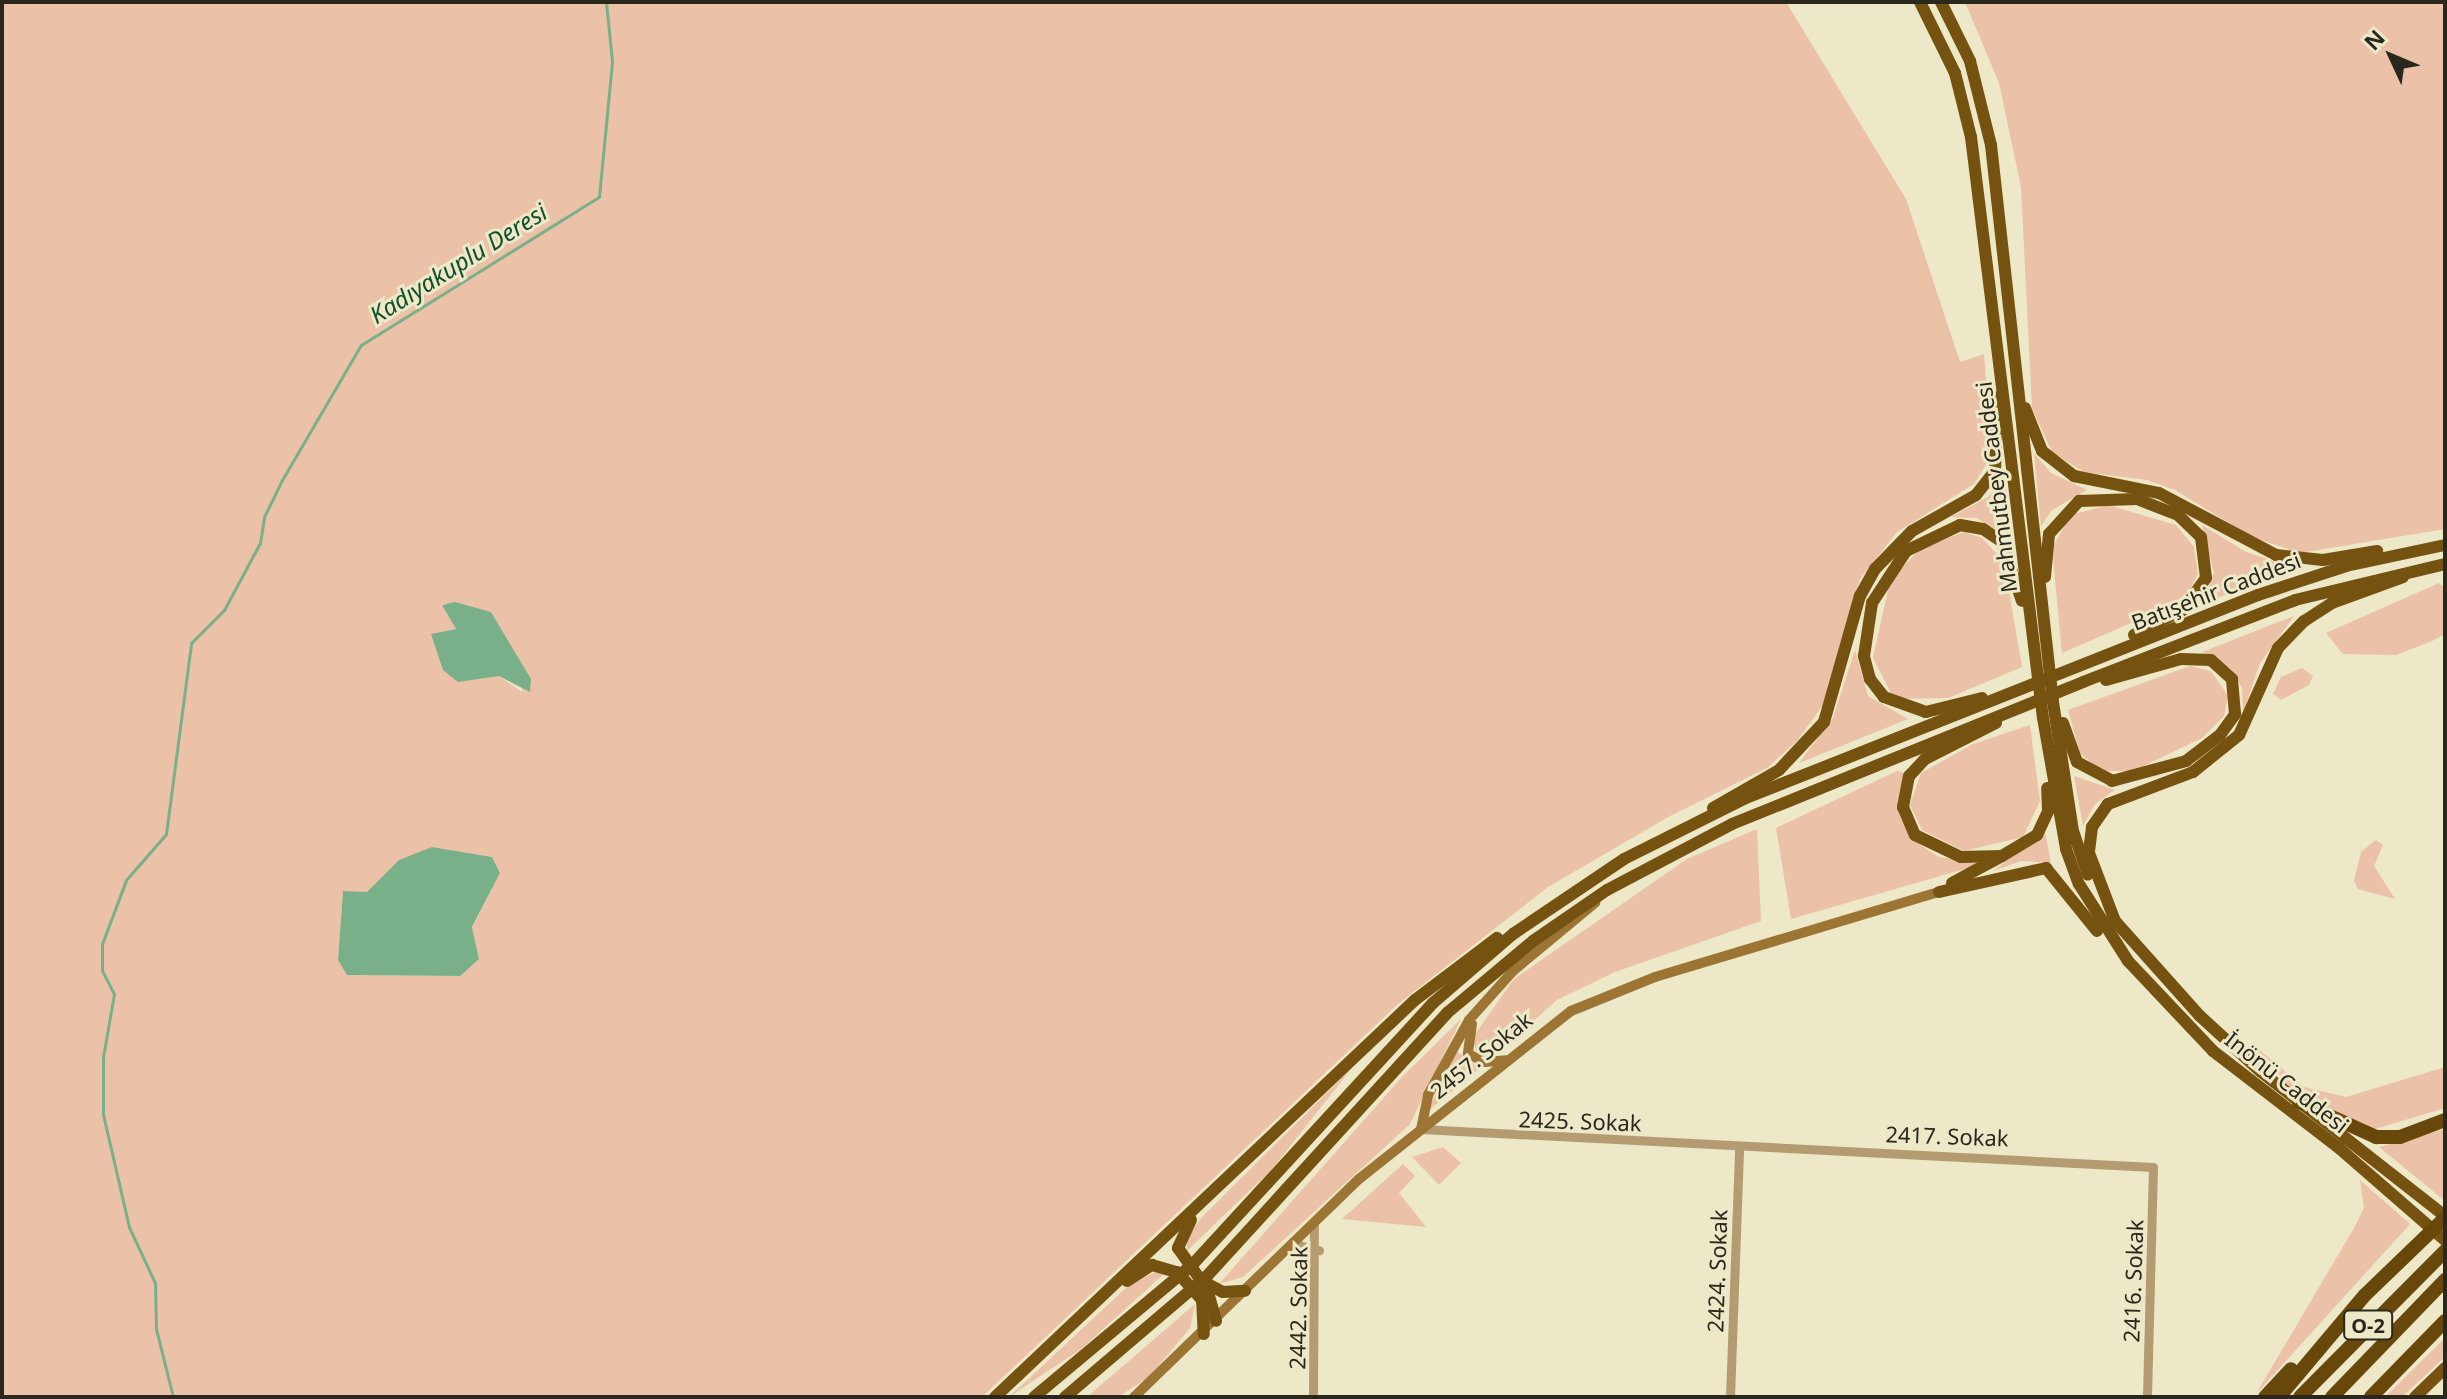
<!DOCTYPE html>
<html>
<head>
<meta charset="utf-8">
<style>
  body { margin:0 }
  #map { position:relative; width:2447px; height:1399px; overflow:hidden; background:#ece8c8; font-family:"Noto Sans",sans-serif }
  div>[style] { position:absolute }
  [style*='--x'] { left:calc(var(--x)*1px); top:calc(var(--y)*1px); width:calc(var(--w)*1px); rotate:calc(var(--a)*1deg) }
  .green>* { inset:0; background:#ebc1a8 }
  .water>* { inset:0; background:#7ab089 }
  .stream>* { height:3px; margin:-1.5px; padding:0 1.5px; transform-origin:1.5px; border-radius:1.5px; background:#7ab089 }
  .tertiary>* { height:9px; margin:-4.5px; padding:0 4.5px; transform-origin:4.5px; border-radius:4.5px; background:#b59b72 }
  .secondary>* { height:10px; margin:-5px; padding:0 5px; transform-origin:5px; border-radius:5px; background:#9c7534 }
  .trunk>* { height:12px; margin:-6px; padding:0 6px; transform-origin:6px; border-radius:6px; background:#755210 }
  .motorway>* { height:14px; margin:-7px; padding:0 7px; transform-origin:7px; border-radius:7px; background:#68480a }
  span { translate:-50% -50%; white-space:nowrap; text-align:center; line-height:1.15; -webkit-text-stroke:6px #ece8c8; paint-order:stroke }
  .shield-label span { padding:2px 6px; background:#ece8c8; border:2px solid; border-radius:6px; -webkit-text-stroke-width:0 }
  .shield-label { font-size:20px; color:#2a281c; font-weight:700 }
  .street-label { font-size:22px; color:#2a281c }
  .water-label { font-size:24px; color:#12502b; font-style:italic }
  .frame { position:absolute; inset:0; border:4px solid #2a281c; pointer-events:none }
  .north { position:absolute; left:2351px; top:16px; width:80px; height:80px; -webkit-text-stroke:6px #ece8c8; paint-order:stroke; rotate:314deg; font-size:22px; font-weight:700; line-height:32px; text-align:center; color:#2a281c }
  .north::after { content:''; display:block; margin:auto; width:28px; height:36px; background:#2a281c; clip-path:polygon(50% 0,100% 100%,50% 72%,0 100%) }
</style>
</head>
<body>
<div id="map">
  <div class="green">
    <i style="clip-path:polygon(evenodd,2px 2px,1786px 2px,1906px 199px,1960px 362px,1984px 354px,1992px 455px,1974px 484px,1897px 532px,1860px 579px,1823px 705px,1797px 741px,1767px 768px,1670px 816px,1548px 887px,1398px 1004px,982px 1397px,2px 1397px,2px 2px,442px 604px,491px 612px,519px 659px,522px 692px,499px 676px,475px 676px,431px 635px,456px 629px,442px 604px,2px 2px,432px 847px,492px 857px,500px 873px,472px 928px,479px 959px,459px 976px,347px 975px,338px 960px,343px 892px,367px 892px,432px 847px)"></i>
    <i style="clip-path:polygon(1965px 2px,2445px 2px,2445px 529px,2300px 553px,2252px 537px,2175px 490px,2147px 480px,2084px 472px,2052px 452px,2032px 408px,2021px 187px,1999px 83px)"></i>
    <i style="clip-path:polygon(2034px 453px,2051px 473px,2087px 490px,2052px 510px,2041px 526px)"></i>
    <i style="clip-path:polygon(2005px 476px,2012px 541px,1977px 518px,1951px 517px,1988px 497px)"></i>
    <i style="clip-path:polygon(2108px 505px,2176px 525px,2194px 547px,2198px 574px,2189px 591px,2168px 607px,2062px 653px,2052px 548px,2071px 515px)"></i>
    <i style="clip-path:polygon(2202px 525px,2246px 552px,2295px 568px,2202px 604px,2214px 573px)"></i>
    <i style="clip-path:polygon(1964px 532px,1982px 538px,2004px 562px,2022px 667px,1948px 698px,1894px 699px,1873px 658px,1890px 581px,1920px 549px)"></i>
    <i style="clip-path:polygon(2439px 583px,2445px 588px,2445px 634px,2432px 641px,2396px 655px,2343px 654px,2326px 633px)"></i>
    <i style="clip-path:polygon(2294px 616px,2260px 663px,2243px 713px,2242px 688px,2232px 670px,2202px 652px)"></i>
    <i style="clip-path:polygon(1855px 650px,1868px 696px,1908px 719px,1799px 763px,1833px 718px)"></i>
    <i style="clip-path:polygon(2190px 666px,2211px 671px,2228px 696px,2224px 716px,2202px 738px,2133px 771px,2101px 771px,2080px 753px,2068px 710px)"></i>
    <i style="clip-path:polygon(2302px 668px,2313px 676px,2309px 685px,2281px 700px,2273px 694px,2281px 677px)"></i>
    <i style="clip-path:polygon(2030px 725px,2040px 801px,2023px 837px,1964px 851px,1922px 830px,1910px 805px,1921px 773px,1973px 744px)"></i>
    <i style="clip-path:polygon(1897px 771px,1906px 773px,1898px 807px,1916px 842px,1939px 857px,1982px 864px,1791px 919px,1776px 828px)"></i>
    <i style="clip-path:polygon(2074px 776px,2115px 790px,2095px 804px,2083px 826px)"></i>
    <i style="clip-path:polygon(1757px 829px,1761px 921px,1615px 972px,1557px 1000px,1495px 1055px,1476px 1051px,1473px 1037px,1514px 979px,1687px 859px)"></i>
    <i style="clip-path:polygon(2045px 832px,2051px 863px,2021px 861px,1993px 871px)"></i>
    <i style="clip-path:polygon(2376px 840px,2383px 845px,2374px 866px,2395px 899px,2358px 889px,2354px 881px,2361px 852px)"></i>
    <i style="clip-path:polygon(1461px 1019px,1410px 1124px,1243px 1277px,1219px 1284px,1402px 1077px)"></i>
    <i style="clip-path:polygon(2251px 1043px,2304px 1087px,2346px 1097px,2445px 1067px,2445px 1108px,2375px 1129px,2324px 1110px,2290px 1087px)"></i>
    <i style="clip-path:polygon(1455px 1050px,1480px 1068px,1428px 1111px)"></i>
    <i style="clip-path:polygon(1352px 1068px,1272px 1169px,1187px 1251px,1187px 1238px,1202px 1217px)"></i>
    <i style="clip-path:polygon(2445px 1129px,2445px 1201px,2379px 1147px)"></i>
    <i style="clip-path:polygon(1443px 1147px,1461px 1163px,1439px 1185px,1412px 1157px)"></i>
    <i style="clip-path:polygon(1403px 1164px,1415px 1176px,1399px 1193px,1426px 1227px,1342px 1219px)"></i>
    <i style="clip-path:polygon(2360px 1180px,2410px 1224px,2256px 1394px,2354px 1228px,2364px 1208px)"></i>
    <i style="clip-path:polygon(1157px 1271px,1165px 1273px,1081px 1349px,1009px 1397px,1127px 1287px)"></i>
    <i style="clip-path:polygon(1195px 1304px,1190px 1328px,1149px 1377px,1118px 1397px,1087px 1397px)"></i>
    <i style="clip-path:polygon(2445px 1338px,2445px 1357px,2402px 1397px,2385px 1397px)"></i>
  </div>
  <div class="water">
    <i style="clip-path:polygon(455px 602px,491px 612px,531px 679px,530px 692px,499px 676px,458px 682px,443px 670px,431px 634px,456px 629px,442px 605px)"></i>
    <i style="clip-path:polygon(432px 847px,492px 857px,500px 873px,472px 927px,479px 959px,460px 976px,347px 975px,338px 960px,343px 891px,367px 892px,399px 860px)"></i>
  </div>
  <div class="stream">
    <i style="--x:173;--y:1397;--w:70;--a:-104"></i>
    <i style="--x:156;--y:1329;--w:46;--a:-91.2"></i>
    <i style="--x:155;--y:1283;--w:62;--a:-114.9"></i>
    <i style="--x:129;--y:1227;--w:116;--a:-103"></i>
    <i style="--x:103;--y:1114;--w:57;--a:-90"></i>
    <i style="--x:103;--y:1057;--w:64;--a:-80.1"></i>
    <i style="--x:114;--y:994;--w:27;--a:-117"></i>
    <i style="--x:102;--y:970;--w:26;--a:-90"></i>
    <i style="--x:102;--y:944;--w:68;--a:-69.4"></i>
    <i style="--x:126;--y:880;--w:61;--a:-49"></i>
    <i style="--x:166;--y:834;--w:193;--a:-82.5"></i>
    <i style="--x:191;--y:643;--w:47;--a:-45"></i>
    <i style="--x:224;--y:610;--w:76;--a:-61.8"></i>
    <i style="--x:260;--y:543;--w:26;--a:-81"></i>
    <i style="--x:264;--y:517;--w:41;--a:-64.1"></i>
    <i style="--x:282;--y:480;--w:156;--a:-59.7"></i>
    <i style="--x:361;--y:345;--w:280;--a:-31.9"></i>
    <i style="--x:599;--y:197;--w:137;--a:-84.5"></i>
    <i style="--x:612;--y:61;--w:59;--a:-95.8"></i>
  </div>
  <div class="tertiary">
    <i style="--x:1421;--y:1129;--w:733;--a:2.97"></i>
    <i style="--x:2153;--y:1167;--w:230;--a:91.5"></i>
    <i style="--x:1292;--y:1243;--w:28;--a:15"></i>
    <i style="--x:1313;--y:1397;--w:176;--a:-89.7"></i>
    <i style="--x:1730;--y:1397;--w:251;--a:-87.9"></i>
  </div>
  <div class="secondary">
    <i style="--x:1472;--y:1024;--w:30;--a:98"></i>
    <i style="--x:1468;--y:1054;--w:19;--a:25"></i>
    <i style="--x:1485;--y:1062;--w:21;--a:-5"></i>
    <i style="--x:1421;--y:1129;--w:35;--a:-78"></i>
    <i style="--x:1428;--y:1095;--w:85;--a:-61.3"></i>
    <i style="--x:1469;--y:1020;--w:66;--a:-48.1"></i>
    <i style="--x:1513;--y:971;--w:107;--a:-39.7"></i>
    <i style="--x:1134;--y:1397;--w:313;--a:-44.1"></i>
    <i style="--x:1359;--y:1179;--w:270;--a:-38.4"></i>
    <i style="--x:1571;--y:1011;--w:91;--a:-22"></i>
    <i style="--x:1655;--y:977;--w:296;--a:-16.7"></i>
  </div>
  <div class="trunk">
    <i style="--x:1920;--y:2;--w:79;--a:63.8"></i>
    <i style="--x:1955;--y:73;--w:66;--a:76"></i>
    <i style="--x:1971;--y:137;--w:585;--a:82.94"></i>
    <i style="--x:2043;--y:718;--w:133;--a:80"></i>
    <i style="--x:2066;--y:849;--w:37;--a:70"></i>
    <i style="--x:2079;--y:884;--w:91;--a:57.5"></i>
    <i style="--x:2128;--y:961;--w:124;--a:46.6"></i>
    <i style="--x:2213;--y:1051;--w:159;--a:37.6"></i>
    <i style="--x:2339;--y:1148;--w:140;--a:41"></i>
    <i style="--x:1941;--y:2;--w:66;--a:63.8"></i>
    <i style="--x:1970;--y:61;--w:87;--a:76"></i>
    <i style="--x:1991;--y:145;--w:560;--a:83.65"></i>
    <i style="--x:2053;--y:702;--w:131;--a:81.2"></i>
    <i style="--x:2073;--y:831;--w:46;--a:71.2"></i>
    <i style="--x:2025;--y:408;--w:46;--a:68.4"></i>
    <i style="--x:2042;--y:451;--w:41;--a:38"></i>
    <i style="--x:2074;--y:476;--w:87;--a:11.3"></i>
    <i style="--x:2159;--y:493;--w:132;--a:27.9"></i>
    <i style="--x:2276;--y:555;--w:47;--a:6.1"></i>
    <i style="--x:2323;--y:560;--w:55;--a:-9.5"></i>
    <i style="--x:2045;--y:577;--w:43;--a:-84.7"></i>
    <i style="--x:2049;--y:534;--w:45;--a:-47.7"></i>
    <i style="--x:2079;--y:501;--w:58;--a:-2"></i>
    <i style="--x:2137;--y:499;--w:44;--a:21.3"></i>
    <i style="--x:2178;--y:515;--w:32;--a:44"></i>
    <i style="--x:2201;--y:537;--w:41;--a:83"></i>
    <i style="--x:2206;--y:578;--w:39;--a:126"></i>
    <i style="--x:2183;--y:610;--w:55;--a:153"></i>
    <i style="--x:2403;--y:577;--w:76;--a:159.9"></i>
    <i style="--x:2332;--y:603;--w:33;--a:147"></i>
    <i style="--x:2304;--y:621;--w:37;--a:134"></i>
    <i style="--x:2278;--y:648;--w:95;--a:114.1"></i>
    <i style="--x:2239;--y:735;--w:59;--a:141.2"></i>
    <i style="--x:2193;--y:772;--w:91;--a:159.4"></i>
    <i style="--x:2108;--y:804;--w:28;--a:125"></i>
    <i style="--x:2092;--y:827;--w:26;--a:97"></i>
    <i style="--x:2089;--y:853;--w:73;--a:69.1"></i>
    <i style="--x:2115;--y:921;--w:127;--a:48.2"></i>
    <i style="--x:2200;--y:1016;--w:81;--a:42.5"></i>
    <i style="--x:2260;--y:1071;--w:235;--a:38.1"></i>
    <i style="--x:1982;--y:698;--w:58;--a:166"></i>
    <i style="--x:1926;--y:712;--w:45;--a:-160.3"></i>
    <i style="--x:1884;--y:697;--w:23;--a:-128"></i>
    <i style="--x:1870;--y:679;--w:24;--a:-105"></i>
    <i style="--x:1864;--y:656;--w:54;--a:-81.4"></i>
    <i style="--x:1872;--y:603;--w:62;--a:-56.8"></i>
    <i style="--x:1906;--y:551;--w:60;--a:-25.7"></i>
    <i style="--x:1960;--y:525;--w:23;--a:10"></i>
    <i style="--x:1983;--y:529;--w:23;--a:34"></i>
    <i style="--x:2002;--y:542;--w:62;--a:71.3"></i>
    <i style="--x:1996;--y:723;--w:80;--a:153.1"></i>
    <i style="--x:1925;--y:759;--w:23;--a:133"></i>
    <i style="--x:1909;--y:776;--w:32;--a:101"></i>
    <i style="--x:1903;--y:807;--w:30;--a:67"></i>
    <i style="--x:1915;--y:835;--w:51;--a:25.6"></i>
    <i style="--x:1961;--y:857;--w:41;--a:-1.4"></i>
    <i style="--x:2002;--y:856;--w:41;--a:-31"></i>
    <i style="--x:2037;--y:835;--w:26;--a:-65"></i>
    <i style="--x:2048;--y:811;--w:23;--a:-92"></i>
    <i style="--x:2063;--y:723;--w:41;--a:70.3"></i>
    <i style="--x:2077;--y:762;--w:40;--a:28"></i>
    <i style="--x:2112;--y:781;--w:77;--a:-15.1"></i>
    <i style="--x:2186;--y:761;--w:43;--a:-37.4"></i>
    <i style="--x:2220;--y:735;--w:26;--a:-54"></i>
    <i style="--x:2235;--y:714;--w:35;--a:-95"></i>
    <i style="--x:2232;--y:679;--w:28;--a:-138"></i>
    <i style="--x:2211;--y:660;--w:30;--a:-178"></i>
    <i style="--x:2181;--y:659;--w:78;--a:164.4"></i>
    <i style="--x:1713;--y:808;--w:76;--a:-29.9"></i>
    <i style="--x:1779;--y:770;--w:66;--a:-46.8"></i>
    <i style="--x:1824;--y:722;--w:131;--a:-74.1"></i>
    <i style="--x:1860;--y:596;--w:31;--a:-61"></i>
    <i style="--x:1875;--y:569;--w:53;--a:-45.8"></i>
    <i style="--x:1912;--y:531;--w:73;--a:-29.4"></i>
    <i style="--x:1976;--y:495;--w:31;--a:-52"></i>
    <i style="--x:1995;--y:471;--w:74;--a:-87.7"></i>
    <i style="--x:1952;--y:883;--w:57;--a:-28.4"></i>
    <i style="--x:1939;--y:892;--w:110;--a:-12.6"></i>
    <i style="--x:2046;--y:868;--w:81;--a:51"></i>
    <i style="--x:1191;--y:1220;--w:31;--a:115"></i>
    <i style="--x:1178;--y:1248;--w:50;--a:54.7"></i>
    <i style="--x:1207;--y:1289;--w:33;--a:74"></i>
    <i style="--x:1127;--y:1281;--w:30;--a:-33"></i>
    <i style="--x:1152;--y:1265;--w:26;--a:16"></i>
    <i style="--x:1177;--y:1272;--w:38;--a:48"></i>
    <i style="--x:1202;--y:1300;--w:34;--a:87"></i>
    <i style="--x:1204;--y:1282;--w:21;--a:28"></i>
    <i style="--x:1223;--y:1292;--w:22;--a:-3"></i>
    <i style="--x:995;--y:1397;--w:578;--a:-43.39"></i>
    <i style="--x:1415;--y:1000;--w:103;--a:-37.1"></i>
    <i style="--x:1034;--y:1397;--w:207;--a:-39.9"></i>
    <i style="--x:1193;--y:1264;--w:355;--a:-47.4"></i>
    <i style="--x:1433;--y:1003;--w:106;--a:-40.8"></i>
    <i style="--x:1513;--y:934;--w:134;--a:-34"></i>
    <i style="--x:1624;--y:859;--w:136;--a:-26.6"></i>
    <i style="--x:1746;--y:798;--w:551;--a:-21.63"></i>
    <i style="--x:2258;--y:595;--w:93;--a:-18.2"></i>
    <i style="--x:2346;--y:566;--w:101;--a:-12"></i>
    <i style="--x:1065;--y:1397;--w:187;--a:-40.4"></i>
    <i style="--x:1207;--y:1276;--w:356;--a:-47.6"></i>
    <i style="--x:1447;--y:1013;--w:112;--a:-39.9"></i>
    <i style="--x:1533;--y:941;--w:90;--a:-34.6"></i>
    <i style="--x:1607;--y:890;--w:141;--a:-27.8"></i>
    <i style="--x:1732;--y:824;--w:379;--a:-22"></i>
    <i style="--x:2083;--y:682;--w:227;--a:-21.1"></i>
    <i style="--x:2295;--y:600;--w:154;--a:-13.5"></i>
    <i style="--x:2415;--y:1397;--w:42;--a:-44"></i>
  </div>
  <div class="motorway">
    <i style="--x:2299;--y:1102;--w:85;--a:24.4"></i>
    <i style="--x:2376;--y:1137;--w:24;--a:0"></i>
    <i style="--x:2400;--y:1137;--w:48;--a:-20.7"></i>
    <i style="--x:2265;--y:1397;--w:38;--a:-47"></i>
    <i style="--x:2279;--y:1397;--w:133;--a:-49.9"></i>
    <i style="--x:2365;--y:1295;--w:111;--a:-43.9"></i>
    <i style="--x:2300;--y:1397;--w:206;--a:-45.2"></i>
    <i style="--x:2332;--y:1397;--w:163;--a:-46"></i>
    <i style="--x:2371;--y:1397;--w:106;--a:-45.8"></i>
  </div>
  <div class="shield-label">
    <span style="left:2368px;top:1325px">O-2</span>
  </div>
  <div class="street-label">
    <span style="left:1996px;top:487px;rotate:-97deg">Mahmutbey Caddesi</span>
    <span style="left:2216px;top:591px;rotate:-21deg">Batışehir Caddesi</span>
    <span style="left:1481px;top:1055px;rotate:-39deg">2457. Sokak</span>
    <span style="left:2287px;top:1082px;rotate:38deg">İnönü Caddesi</span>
    <span style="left:1580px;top:1121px;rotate:2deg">2425. Sokak</span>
    <span style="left:1947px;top:1136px;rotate:2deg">2417. Sokak</span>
    <span style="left:1717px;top:1271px;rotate:-88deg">2424. Sokak</span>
    <span style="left:2133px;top:1281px;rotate:-88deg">2416. Sokak</span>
    <span style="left:1298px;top:1308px;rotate:-89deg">2442. Sokak</span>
  </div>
  <div class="water-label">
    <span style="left:458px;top:263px;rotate:-32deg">Kadıyakuplu Deresi</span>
  </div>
  <div class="frame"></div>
  <div class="north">N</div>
</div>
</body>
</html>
